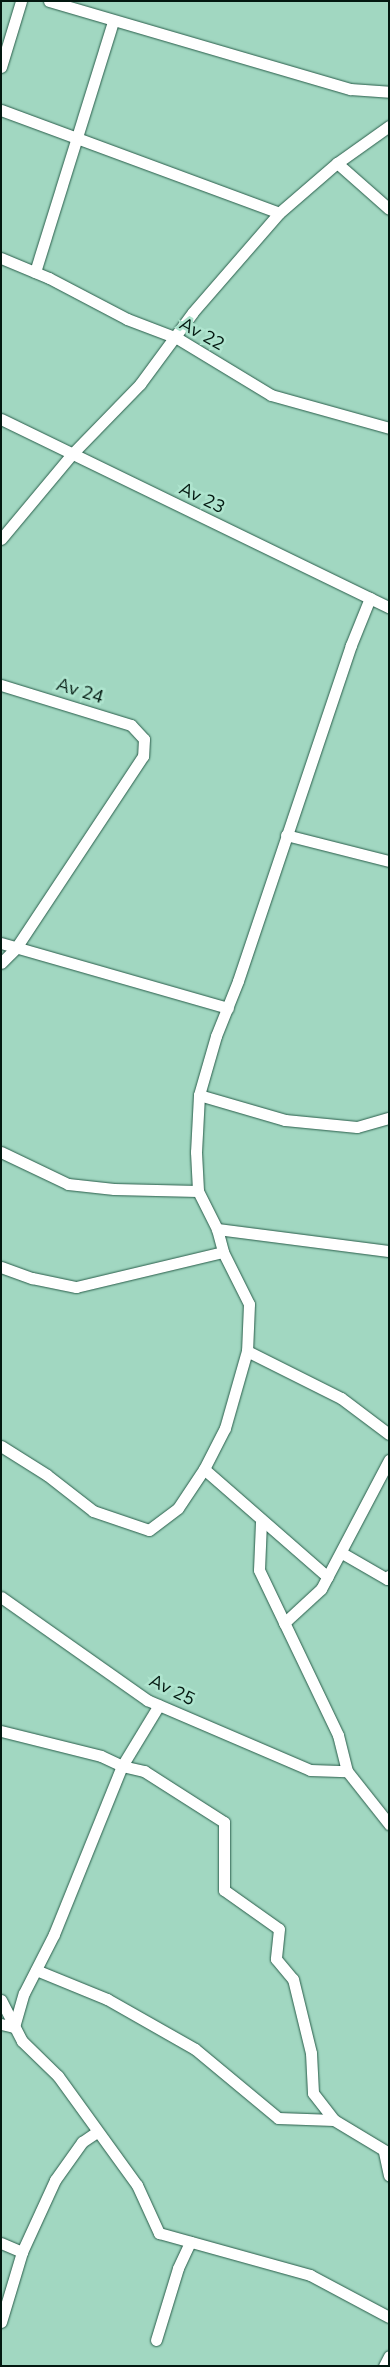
<!DOCTYPE html>
<html>
<head>
<meta charset="utf-8">
<style>
  body { margin:0 }
  #map { position:relative; width:390px; height:2367px; overflow:hidden; background:#a1d7c1; font-family:"Nunito Sans",sans-serif }
  div>[style] { position:absolute }
  [style*='--x'] { left:calc(var(--x)*1px); top:calc(var(--y)*1px); width:calc(var(--w)*1px); rotate:calc(var(--a)*1deg) }
  .roads { filter:drop-shadow(0 0 1px #295d4a) drop-shadow(0 0 1px #295d4a) }
  .street>* { height:11px; margin:-5.5px; padding:0 5.5px; transform-origin:5.5px; border-radius:5.5px; background:#fff }
  span { translate:-50% -50%; white-space:nowrap; text-align:center; line-height:1.15; -webkit-text-stroke:5px #aee4ce; paint-order:stroke }
  .street-label { font-size:18px; color:#031810 }
  .frame { position:absolute; inset:0; border:2px solid #031810; pointer-events:none }
</style>
</head>
<body>
<div id="map">
  <div class="roads">
    <div class="street">
      <i style="--x:49;--y:1;--w:314;--a:16.3"></i>
      <i style="--x:350;--y:89;--w:39;--a:4"></i>
      <i style="--x:1;--y:67;--w:69;--a:-73.1"></i>
      <i style="--x:1;--y:110;--w:296;--a:20.3"></i>
      <i style="--x:337;--y:163;--w:69;--a:41.5"></i>
      <i style="--x:1;--y:258;--w:52;--a:22.6"></i>
      <i style="--x:49;--y:278;--w:88;--a:27.7"></i>
      <i style="--x:127;--y:319;--w:53;--a:20.8"></i>
      <i style="--x:177;--y:338;--w:110;--a:31.2"></i>
      <i style="--x:271;--y:395;--w:123;--a:15.6"></i>
      <i style="--x:35;--y:272;--w:263;--a:-72.7"></i>
      <i style="--x:1;--y:419;--w:431;--a:25.9"></i>
      <i style="--x:1;--y:539;--w:111;--a:-50.1"></i>
      <i style="--x:72;--y:454;--w:98;--a:-45.8"></i>
      <i style="--x:140;--y:384;--w:89;--a:-53.6"></i>
      <i style="--x:193;--y:312;--w:131;--a:-49"></i>
      <i style="--x:279;--y:213;--w:77;--a:-40.8"></i>
      <i style="--x:337;--y:163;--w:64;--a:-35.4"></i>
      <i style="--x:370;--y:598;--w:51;--a:112"></i>
      <i style="--x:351;--y:645;--w:354;--a:108.6"></i>
      <i style="--x:238;--y:981;--w:59;--a:111.8"></i>
      <i style="--x:216;--y:1036;--w:61;--a:106.1"></i>
      <i style="--x:199;--y:1095;--w:57;--a:93"></i>
      <i style="--x:196;--y:1152;--w:39;--a:87"></i>
      <i style="--x:198;--y:1191;--w:42;--a:63.4"></i>
      <i style="--x:217;--y:1229;--w:24;--a:75"></i>
      <i style="--x:223;--y:1252;--w:58;--a:63.4"></i>
      <i style="--x:249;--y:1304;--w:47;--a:92.4"></i>
      <i style="--x:247;--y:1351;--w:105;--a:26.6"></i>
      <i style="--x:341;--y:1398;--w:60;--a:36.9"></i>
      <i style="--x:1;--y:685;--w:136;--a:17.1"></i>
      <i style="--x:131;--y:725;--w:19;--a:47"></i>
      <i style="--x:144;--y:739;--w:17;--a:93"></i>
      <i style="--x:143;--y:756;--w:230;--a:123.5"></i>
      <i style="--x:16;--y:948;--w:21;--a:135"></i>
      <i style="--x:286;--y:835;--w:106;--a:14.2"></i>
      <i style="--x:1;--y:943;--w:236;--a:16"></i>
      <i style="--x:199;--y:1095;--w:90;--a:16.2"></i>
      <i style="--x:285;--y:1120;--w:72;--a:5.6"></i>
      <i style="--x:357;--y:1127;--w:33;--a:-16"></i>
      <i style="--x:1;--y:1152;--w:74;--a:25.5"></i>
      <i style="--x:68;--y:1184;--w:46;--a:6.2"></i>
      <i style="--x:114;--y:1189;--w:84;--a:1.4"></i>
      <i style="--x:217;--y:1229;--w:173;--a:7.3"></i>
      <i style="--x:1;--y:1267;--w:33;--a:20"></i>
      <i style="--x:32;--y:1278;--w:45;--a:11.6"></i>
      <i style="--x:76;--y:1287;--w:151;--a:-13.4"></i>
      <i style="--x:1;--y:1446;--w:54;--a:32.2"></i>
      <i style="--x:47;--y:1475;--w:58;--a:38"></i>
      <i style="--x:93;--y:1511;--w:59;--a:18.7"></i>
      <i style="--x:149;--y:1530;--w:36;--a:-37"></i>
      <i style="--x:178;--y:1508;--w:47;--a:-56.3"></i>
      <i style="--x:204;--y:1469;--w:46;--a:-62.9"></i>
      <i style="--x:225;--y:1428;--w:80;--a:-74.1"></i>
      <i style="--x:204;--y:1469;--w:164;--a:41.1"></i>
      <i style="--x:261;--y:1522;--w:48;--a:92.4"></i>
      <i style="--x:259;--y:1570;--w:183;--a:64.4"></i>
      <i style="--x:338;--y:1735;--w:37;--a:76"></i>
      <i style="--x:347;--y:1771;--w:68;--a:51.6"></i>
      <i style="--x:342;--y:1553;--w:52;--a:30"></i>
      <i style="--x:387;--y:1579;--w:4;--a:-56"></i>
      <i style="--x:1;--y:1597;--w:179;--a:35.2"></i>
      <i style="--x:147;--y:1700;--w:177;--a:23.2"></i>
      <i style="--x:310;--y:1770;--w:37;--a:2"></i>
      <i style="--x:284;--y:1623;--w:50;--a:-42.6"></i>
      <i style="--x:321;--y:1589;--w:146;--a:-62.2"></i>
      <i style="--x:1;--y:1731;--w:103;--a:14"></i>
      <i style="--x:101;--y:1756;--w:23;--a:25"></i>
      <i style="--x:122;--y:1766;--w:23;--a:13"></i>
      <i style="--x:144;--y:1771;--w:95;--a:32.5"></i>
      <i style="--x:224;--y:1822;--w:68;--a:90"></i>
      <i style="--x:224;--y:1890;--w:67;--a:35.3"></i>
      <i style="--x:279;--y:1929;--w:30;--a:96"></i>
      <i style="--x:276;--y:1959;--w:26;--a:50"></i>
      <i style="--x:293;--y:1979;--w:76;--a:76.3"></i>
      <i style="--x:311;--y:2053;--w:40;--a:87.1"></i>
      <i style="--x:313;--y:2093;--w:34;--a:52"></i>
      <i style="--x:334;--y:2120;--w:64;--a:31"></i>
      <i style="--x:36;--y:1970;--w:77;--a:22.2"></i>
      <i style="--x:107;--y:1999;--w:101;--a:29.6"></i>
      <i style="--x:195;--y:2049;--w:108;--a:39.7"></i>
      <i style="--x:278;--y:2118;--w:56;--a:2"></i>
      <i style="--x:1;--y:2000;--w:46;--a:62.9"></i>
      <i style="--x:22;--y:2041;--w:50;--a:44.2"></i>
      <i style="--x:58;--y:2076;--w:135;--a:54.1"></i>
      <i style="--x:137;--y:2185;--w:53;--a:65.4"></i>
      <i style="--x:159;--y:2233;--w:157;--a:15.5"></i>
      <i style="--x:310;--y:2275;--w:89;--a:28"></i>
      <i style="--x:1;--y:2024;--w:13;--a:13"></i>
      <i style="--x:14;--y:2027;--w:35;--a:-74"></i>
      <i style="--x:24;--y:1993;--w:66;--a:-63"></i>
      <i style="--x:54;--y:1934;--w:181;--a:-68"></i>
      <i style="--x:122;--y:1766;--w:71;--a:-58.8"></i>
      <i style="--x:384;--y:2152;--w:24;--a:78"></i>
      <i style="--x:1;--y:2243;--w:23;--a:23"></i>
      <i style="--x:1;--y:2322;--w:73;--a:-73.3"></i>
      <i style="--x:22;--y:2252;--w:79;--a:-65.4"></i>
      <i style="--x:55;--y:2180;--w:47;--a:-54.6"></i>
      <i style="--x:82;--y:2142;--w:18;--a:-34"></i>
      <i style="--x:156;--y:2340;--w:75;--a:-73"></i>
      <i style="--x:178;--y:2268;--w:29;--a:-65"></i>
      <i style="--x:384;--y:2366;--w:11;--a:-63"></i>
    </div>
  </div>
  <div class="street-label">
    <span style="left:202px;top:334px;rotate:29deg">Av 22</span>
    <span style="left:202px;top:498px;rotate:26deg">Av 23</span>
    <span style="left:80px;top:691px;rotate:17deg">Av 24</span>
    <span style="left:172px;top:1690px;rotate:26deg">Av 25</span>
  </div>
  <div class="frame"></div>
</div>
</body>
</html>
